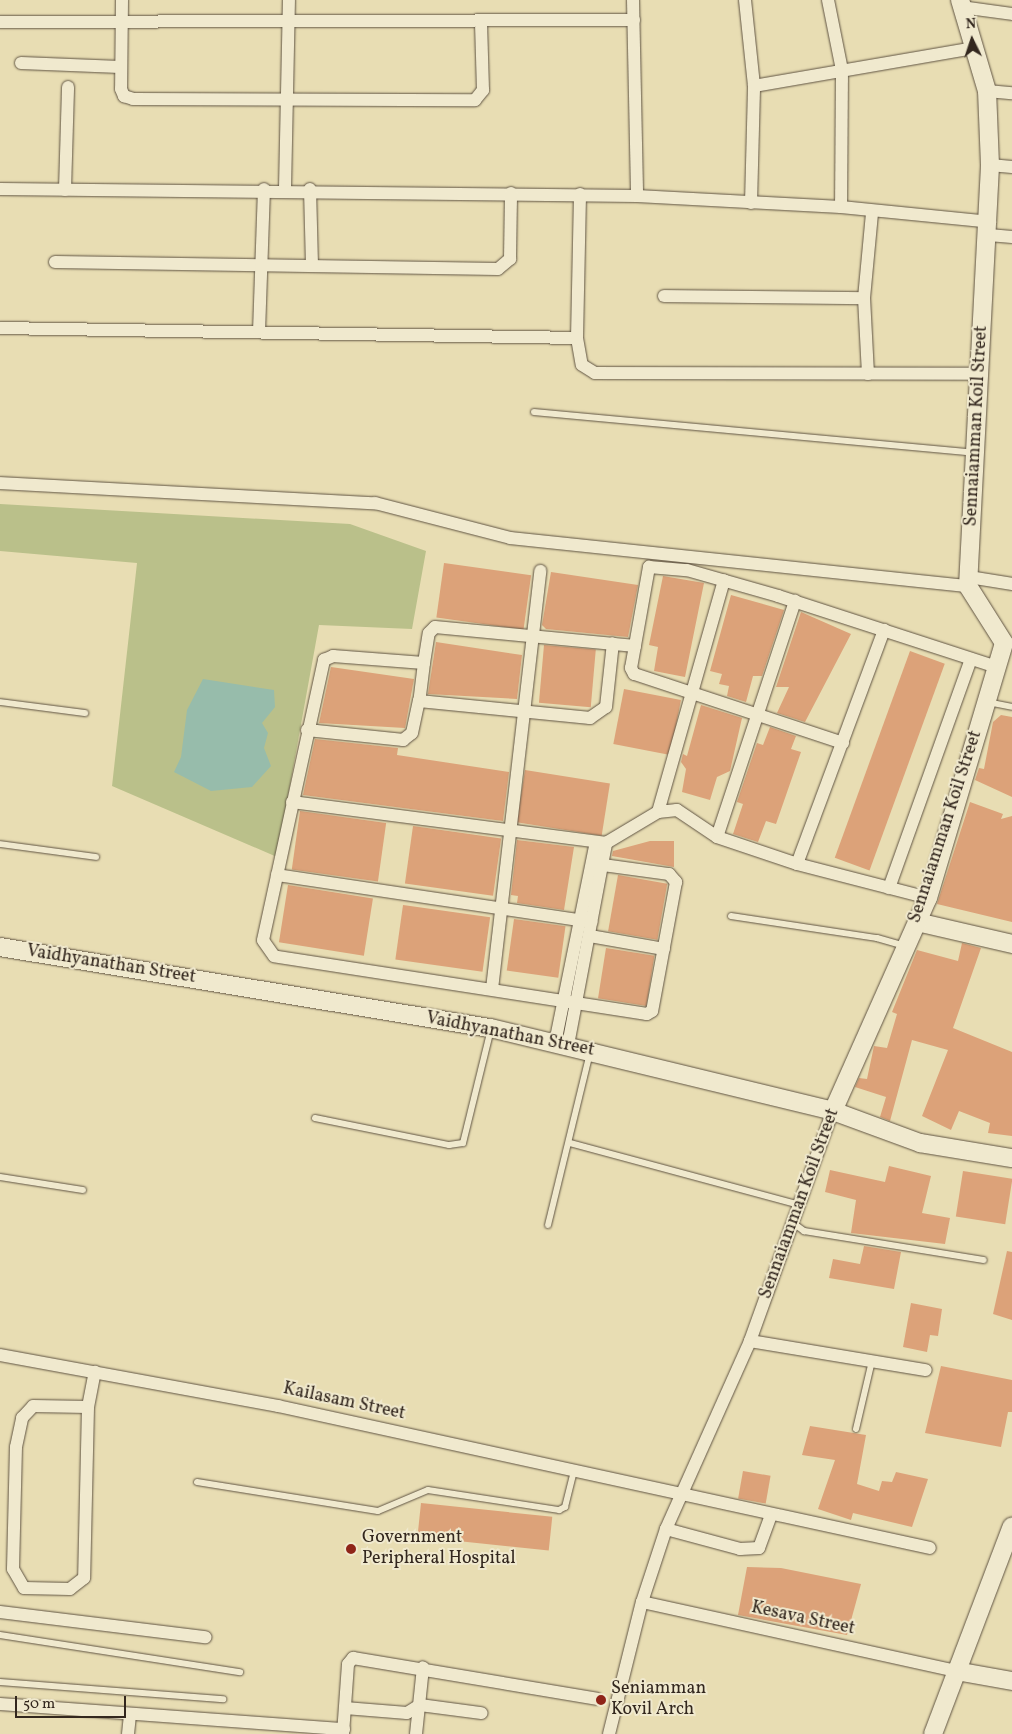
<!DOCTYPE html>
<html>
<head>
<meta charset="utf-8">
<style>
  body { margin:0 }
  #map { position:relative; width:1012px; height:1734px; overflow:hidden; background:#e8ddb3; font-family:Vollkorn,serif }
  div>[style] { position:absolute }
  [style*='--x'] { left:calc(var(--x)*1px); top:calc(var(--y)*1px); width:calc(var(--w)*1px); rotate:calc(var(--a)*1deg) }
  .green>* { inset:0; background:#bac08a }
  .water>* { inset:0; background:#97bcab }
  .building>* { inset:0; background:#dca279; transform-origin:0 0 }
  .roads { filter:drop-shadow(0 0 1px #605443) drop-shadow(0 0 1px #605443) }
  .lane>* { height:6px; margin:-3px; padding:0 3px; transform-origin:3px; border-radius:3px; background:#f0e9ce }
  .street>* { height:12px; margin:-6px; padding:0 6px; transform-origin:6px; border-radius:6px; background:#f0e9ce }
  .secondary>* { height:18px; margin:-9px; padding:0 9px; transform-origin:9px; border-radius:9px; background:#f0e9ce }
  .dots>* { width:14px; height:14px; translate:-50% -50%; box-sizing:border-box; border:2px solid #f0e9ce; border-radius:50% }
  span { translate:-50% -50%; white-space:nowrap; text-align:center; line-height:1.15; -webkit-text-stroke:4px #f0e9ce; paint-order:stroke }
  .street-label { font-size:18px; color:#33271e }
  .poi-label { font-size:18px; color:#33271e }
  .left { translate:0 -50%; text-align:left }
  .north { position:absolute; left:947px; top:15px; width:50px; height:50px; -webkit-text-stroke:4px #f0e9ce; paint-order:stroke; rotate:356deg; font-size:14px; font-weight:700; line-height:20px; text-align:center; color:#33271e }
  .north::after { content:''; display:block; margin:auto; width:18px; height:22px; background:#33271e; clip-path:polygon(50% 0,100% 100%,50% 72%,0 100%) }
  .scale { position:absolute; left:15px; top:1696px; width:111px; height:22px; box-sizing:border-box; border:2px solid #33271e; border-top:0; padding-left:6px; font-size:15px; line-height:18px; white-space:nowrap; color:#33271e; -webkit-text-stroke:4px #f0e9ce; paint-order:stroke }
</style>
</head>
<body>
<div id="map">
  <div class="green">
    <i style="clip-path:polygon(0 504px,350px 524px,426px 551px,412px 629px,319px 625px,277px 857px,112px 786px,137px 563px,0 551px)"></i>
  </div>
  <div class="water">
    <i style="clip-path:polygon(203px 679px,274px 690px,275px 707px,262px 723px,268px 733px,264px 748px,271px 766px,252px 787px,211px 791px,174px 772px,181px 757px,187px 710px)"></i>
  </div>
  <div class="building">
    <i style="left:444px;top:563px;width:88px;height:55px;rotate:8deg"></i>
    <i style="clip-path:polygon(551px 572px,638px 585px,628px 637px,546px 629px,542px 625px)"></i>
    <i style="clip-path:polygon(663px 576px,704px 583px,685px 677px,654px 671px,658px 647px,649px 645px)"></i>
    <i style="clip-path:polygon(731px 595px,784px 610px,762px 676px,753px 676px,746px 702px,727px 696px,729px 686px,719px 684px,722px 674px,710px 671px)"></i>
    <i style="clip-path:polygon(801px 612px,851px 634px,805px 722px,777px 713px,789px 687px,776px 687px)"></i>
    <i style="clip-path:polygon(436px 642px,522px 655px,517px 699px,428px 694px)"></i>
    <i style="left:544px;top:645px;width:52px;height:58px;rotate:5deg"></i>
    <i style="left:910px;top:651px;width:37px;height:220px;rotate:20deg"></i>
    <i style="clip-path:polygon(331px 667px,414px 679px,405px 728px,319px 723px)"></i>
    <i style="left:624px;top:689px;width:58px;height:56px;rotate:11deg"></i>
    <i style="clip-path:polygon(701px 705px,742px 718px,730px 771px,717px 777px,710px 800px,682px 792px,686px 769px,681px 762px,683px 754px,687px 756px)"></i>
    <i style="clip-path:polygon(1001px 715px,1012px 717px,1012px 797px,975px 780px,979px 768px,984px 769px,993px 722px)"></i>
    <i style="clip-path:polygon(770px 727px,796px 736px,791px 749px,801px 752px,776px 824px,766px 821px,758px 842px,733px 834px,743px 804px,737px 802px,757px 743px,763px 745px)"></i>
    <i style="clip-path:polygon(315px 739px,398px 748px,397px 755px,509px 772px,503px 821px,303px 795px)"></i>
    <i style="left:525px;top:770px;width:86px;height:53px;rotate:9deg"></i>
    <i style="clip-path:polygon(970px 802px,1003px 814px,1001px 819px,1012px 816px,1012px 922px,937px 904px)"></i>
    <i style="left:300px;top:811px;width:87px;height:59px;rotate:8deg"></i>
    <i style="left:413px;top:826px;width:89px;height:58px;rotate:8deg"></i>
    <i style="clip-path:polygon(517px 840px,574px 847px,564px 910px,517px 903px,518px 896px,511px 895px)"></i>
    <i style="clip-path:polygon(650px 841px,674px 841px,674px 867px,612px 856px,613px 851px)"></i>
    <i style="left:618px;top:875px;width:50px;height:57px;rotate:10deg"></i>
    <i style="left:288px;top:885px;width:86px;height:58px;rotate:9deg"></i>
    <i style="left:403px;top:905px;width:88px;height:55px;rotate:8deg"></i>
    <i style="left:514px;top:919px;width:52px;height:52px;rotate:8deg"></i>
    <i style="clip-path:polygon(962px 943px,981px 948px,953px 1028px,1012px 1052px,1012px 1136px,988px 1133px,990px 1123px,959px 1111px,951px 1130px,922px 1116px,948px 1050px,912px 1040px,890px 1121px,880px 1117px,886px 1097px,855px 1087px,859px 1078px,867px 1079px,874px 1046px,887px 1048px,897px 1014px,892px 1012px,917px 950px,958px 961px)"></i>
    <i style="left:606px;top:948px;width:49px;height:51px;rotate:9deg"></i>
    <i style="clip-path:polygon(889px 1166px,931px 1176px,922px 1213px,950px 1218px,945px 1244px,851px 1233px,856px 1200px,825px 1192px,830px 1170px,885px 1182px)"></i>
    <i style="left:963px;top:1171px;width:50px;height:46px;rotate:9deg"></i>
    <i style="clip-path:polygon(864px 1246px,901px 1252px,894px 1289px,829px 1278px,833px 1259px,860px 1264px)"></i>
    <i style="clip-path:polygon(1007px 1251px,1012px 1252px,1012px 1320px,993px 1314px)"></i>
    <i style="clip-path:polygon(911px 1303px,942px 1309px,938px 1336px,930px 1335px,927px 1352px,903px 1347px)"></i>
    <i style="clip-path:polygon(941px 1366px,1012px 1380px,1012px 1412px,1008px 1412px,1001px 1447px,925px 1433px)"></i>
    <i style="clip-path:polygon(810px 1426px,866px 1435px,857px 1484px,879px 1491px,882px 1481px,892px 1482px,896px 1472px,928px 1479px,912px 1527px,853px 1513px,851px 1520px,818px 1509px,835px 1460px,802px 1455px)"></i>
    <i style="left:743px;top:1471px;width:28px;height:28px;rotate:10deg"></i>
    <i style="left:421px;top:1503px;width:132px;height:34px;rotate:6deg"></i>
    <i style="clip-path:polygon(747px 1567px,781px 1568px,861px 1584px,847px 1635px,738px 1615px)"></i>
  </div>
  <div class="roads">
    <div class="lane">
      <i style="--x:534;--y:412;--w:442;--a:5.3"></i>
      <i style="--x:0;--y:702;--w:86;--a:7.4"></i>
      <i style="--x:987;--y:702;--w:25;--a:11"></i>
      <i style="--x:0;--y:844;--w:97;--a:7.7"></i>
      <i style="--x:731;--y:916;--w:148;--a:8.6"></i>
      <i style="--x:877;--y:938;--w:29;--a:16"></i>
      <i style="--x:315;--y:1118;--w:137;--a:11.4"></i>
      <i style="--x:449;--y:1145;--w:14;--a:-8"></i>
      <i style="--x:463;--y:1143;--w:117;--a:-76.2"></i>
      <i style="--x:570;--y:1143;--w:237;--a:15.1"></i>
      <i style="--x:0;--y:1177;--w:84;--a:8.9"></i>
      <i style="--x:793;--y:1223;--w:14;--a:36"></i>
      <i style="--x:804;--y:1231;--w:182;--a:9.2"></i>
      <i style="--x:548;--y:1225;--w:177;--a:-76.3"></i>
      <i style="--x:856;--y:1429;--w:70;--a:-76.8"></i>
      <i style="--x:197;--y:1482;--w:183;--a:9.1"></i>
      <i style="--x:378;--y:1511;--w:54;--a:-22.8"></i>
      <i style="--x:428;--y:1490;--w:133;--a:8.7"></i>
      <i style="--x:559;--y:1510;--w:7;--a:-27"></i>
      <i style="--x:565;--y:1507;--w:38;--a:-76"></i>
      <i style="--x:0;--y:1635;--w:243;--a:8.8"></i>
      <i style="--x:0;--y:1682;--w:224;--a:4.4"></i>
    </div>
    <div class="street">
      <i style="--x:122;--y:0;--w:89;--a:90.6"></i>
      <i style="--x:121;--y:89;--w:8;--a:67"></i>
      <i style="--x:124;--y:96;--w:9;--a:18"></i>
      <i style="--x:133;--y:99;--w:342;--a:0.2"></i>
      <i style="--x:475;--y:100;--w:13;--a:-51"></i>
      <i style="--x:483;--y:90;--w:69;--a:-91.7"></i>
      <i style="--x:633;--y:0;--w:196;--a:88.8"></i>
      <i style="--x:745;--y:0;--w:86;--a:84"></i>
      <i style="--x:828;--y:0;--w:71;--a:78.7"></i>
      <i style="--x:842;--y:70;--w:137;--a:90.4"></i>
      <i style="--x:961;--y:7;--w:51;--a:7.8"></i>
      <i style="--x:0;--y:22;--w:634;--a:-0.18"></i>
      <i style="--x:21;--y:63;--w:99;--a:2.3"></i>
      <i style="--x:987;--y:91;--w:25;--a:5"></i>
      <i style="--x:990;--y:165;--w:22;--a:5"></i>
      <i style="--x:0;--y:189;--w:637;--a:0.63"></i>
      <i style="--x:637;--y:196;--w:204;--a:3.1"></i>
      <i style="--x:841;--y:207;--w:150;--a:5.7"></i>
      <i style="--x:285;--y:189;--w:189;--a:-88.8"></i>
      <i style="--x:310;--y:189;--w:77;--a:88.5"></i>
      <i style="--x:65;--y:190;--w:103;--a:-88.3"></i>
      <i style="--x:751;--y:203;--w:117;--a:-88.5"></i>
      <i style="--x:754;--y:86;--w:224;--a:-9.8"></i>
      <i style="--x:989;--y:235;--w:23;--a:5"></i>
      <i style="--x:55;--y:262;--w:443;--a:0.9"></i>
      <i style="--x:498;--y:269;--w:16;--a:-40"></i>
      <i style="--x:510;--y:259;--w:66;--a:-89.1"></i>
      <i style="--x:664;--y:296;--w:200;--a:0.6"></i>
      <i style="--x:0;--y:328;--w:577;--a:0.99"></i>
      <i style="--x:577;--y:338;--w:144;--a:-88.8"></i>
      <i style="--x:259;--y:332;--w:143;--a:-88"></i>
      <i style="--x:577;--y:338;--w:27;--a:80"></i>
      <i style="--x:582;--y:365;--w:15;--a:32"></i>
      <i style="--x:595;--y:373;--w:385;--a:0.1"></i>
      <i style="--x:868;--y:374;--w:76;--a:-93"></i>
      <i style="--x:864;--y:298;--w:85;--a:-84.6"></i>
      <i style="--x:0;--y:483;--w:376;--a:3.1"></i>
      <i style="--x:375;--y:503;--w:139;--a:14.5"></i>
      <i style="--x:510;--y:538;--w:461;--a:6"></i>
      <i style="--x:969;--y:577;--w:44;--a:9.2"></i>
      <i style="--x:424;--y:663;--w:38;--a:97"></i>
      <i style="--x:419;--y:701;--w:172;--a:5.7"></i>
      <i style="--x:590;--y:718;--w:19;--a:-35"></i>
      <i style="--x:606;--y:707;--w:64;--a:-83.8"></i>
      <i style="--x:307;--y:730;--w:97;--a:5.9"></i>
      <i style="--x:403;--y:740;--w:11;--a:-38"></i>
      <i style="--x:412;--y:733;--w:33;--a:-78"></i>
      <i style="--x:843;--y:743;--w:220;--a:-161.7"></i>
      <i style="--x:634;--y:674;--w:7;--a:-117"></i>
      <i style="--x:631;--y:668;--w:103;--a:-79.9"></i>
      <i style="--x:649;--y:567;--w:38;--a:5"></i>
      <i style="--x:687;--y:570;--w:95;--a:15.9"></i>
      <i style="--x:778;--y:596;--w:230;--a:18"></i>
      <i style="--x:292;--y:802;--w:317;--a:7.4"></i>
      <i style="--x:606;--y:843;--w:61;--a:-30.8"></i>
      <i style="--x:658;--y:812;--w:19;--a:-6"></i>
      <i style="--x:677;--y:810;--w:48;--a:34"></i>
      <i style="--x:717;--y:837;--w:84;--a:18.6"></i>
      <i style="--x:797;--y:864;--w:135;--a:14.5"></i>
      <i style="--x:658;--y:812;--w:241;--a:-74.1"></i>
      <i style="--x:717;--y:837;--w:249;--a:-71.7"></i>
      <i style="--x:797;--y:864;--w:250;--a:-69.6"></i>
      <i style="--x:603;--y:865;--w:67;--a:7.8"></i>
      <i style="--x:669;--y:874;--w:11;--a:49"></i>
      <i style="--x:676;--y:882;--w:131;--a:100.5"></i>
      <i style="--x:652;--y:1011;--w:6;--a:149"></i>
      <i style="--x:647;--y:1014;--w:377;--a:-171.2"></i>
      <i style="--x:274;--y:956;--w:19;--a:-125"></i>
      <i style="--x:263;--y:940;--w:287;--a:-77.7"></i>
      <i style="--x:324;--y:660;--w:10;--a:-24"></i>
      <i style="--x:333;--y:656;--w:91;--a:4.4"></i>
      <i style="--x:424;--y:663;--w:30;--a:-81"></i>
      <i style="--x:429;--y:633;--w:8;--a:-45"></i>
      <i style="--x:435;--y:627;--w:201;--a:5.4"></i>
      <i style="--x:277;--y:875;--w:318;--a:8.5"></i>
      <i style="--x:889;--y:888;--w:243;--a:-70.3"></i>
      <i style="--x:590;--y:936;--w:75;--a:10"></i>
      <i style="--x:492;--y:989;--w:421;--a:-83.4"></i>
      <i style="--x:555;--y:1043;--w:205;--a:-78.5"></i>
      <i style="--x:568;--y:1045;--w:206;--a:-79.3"></i>
      <i style="--x:750;--y:1341;--w:178;--a:9.4"></i>
      <i style="--x:0;--y:1355;--w:283;--a:10.4"></i>
      <i style="--x:278;--y:1406;--w:667;--a:12.29"></i>
      <i style="--x:88;--y:1407;--w:171;--a:91.3"></i>
      <i style="--x:84;--y:1578;--w:18;--a:142"></i>
      <i style="--x:70;--y:1589;--w:46;--a:-178.8"></i>
      <i style="--x:24;--y:1588;--w:22;--a:-120"></i>
      <i style="--x:13;--y:1569;--w:122;--a:-88.6"></i>
      <i style="--x:16;--y:1447;--w:30;--a:-78"></i>
      <i style="--x:22;--y:1418;--w:16;--a:-47"></i>
      <i style="--x:33;--y:1406;--w:55;--a:1"></i>
      <i style="--x:88;--y:1407;--w:36;--a:-79"></i>
      <i style="--x:666;--y:1529;--w:77;--a:15.1"></i>
      <i style="--x:740;--y:1549;--w:19;--a:-3"></i>
      <i style="--x:759;--y:1548;--w:35;--a:-70"></i>
      <i style="--x:642;--y:1602;--w:321;--a:12.4"></i>
      <i style="--x:0;--y:1612;--w:207;--a:7"></i>
      <i style="--x:0;--y:1704;--w:345;--a:4.2"></i>
      <i style="--x:345;--y:1708;--w:62;--a:4.6"></i>
      <i style="--x:407;--y:1713;--w:15;--a:-32"></i>
      <i style="--x:420;--y:1705;--w:62;--a:7.5"></i>
      <i style="--x:128;--y:1734;--w:20;--a:-84"></i>
      <i style="--x:343;--y:1734;--w:70;--a:-85.9"></i>
      <i style="--x:348;--y:1664;--w:8;--a:-50"></i>
      <i style="--x:353;--y:1658;--w:247;--a:9.5"></i>
      <i style="--x:416;--y:1734;--w:67;--a:-84"></i>
      <i style="--x:609;--y:1734;--w:136;--a:-76"></i>
      <i style="--x:642;--y:1602;--w:77;--a:-71.8"></i>
      <i style="--x:666;--y:1529;--w:206;--a:-65.9"></i>
      <i style="--x:750;--y:1341;--w:245;--a:-70.2"></i>
    </div>
    <div class="secondary">
      <i style="--x:917;--y:922;--w:98;--a:13"></i>
      <i style="--x:0;--y:947;--w:498;--a:9.4"></i>
      <i style="--x:491;--y:1028;--w:352;--a:13.6"></i>
      <i style="--x:833;--y:1111;--w:93;--a:20.2"></i>
      <i style="--x:920;--y:1143;--w:93;--a:9.3"></i>
      <i style="--x:833;--y:1111;--w:233;--a:-66"></i>
      <i style="--x:928;--y:898;--w:266;--a:-73.4"></i>
      <i style="--x:1004;--y:643;--w:67;--a:-122.3"></i>
      <i style="--x:968;--y:586;--w:422;--a:-87"></i>
      <i style="--x:990;--y:165;--w:74;--a:-92.3"></i>
      <i style="--x:987;--y:91;--w:95;--a:-106.5"></i>
      <i style="--x:956;--y:1671;--w:57;--a:10.1"></i>
      <i style="--x:933;--y:1734;--w:222;--a:-69.2"></i>
    </div>
  </div>
  <div class="dots">
    <i style="left:351px;top:1549px;background:#8f2418"></i>
    <i style="left:601px;top:1700px;background:#8f2418"></i>
  </div>
  <div class="street-label">
    <span style="left:977px;top:426px;rotate:-87deg">Sennaiamman Koil Street</span>
    <span style="left:946px;top:827px;rotate:-72deg">Sennaiamman Koil Street</span>
    <span style="left:111px;top:965px;rotate:9deg">Vaidhyanathan Street</span>
    <span style="left:510px;top:1035px;rotate:11deg">Vaidhyanathan Street</span>
    <span style="left:800px;top:1204px;rotate:-70deg">Sennaiamman Koil Street</span>
    <span style="left:344px;top:1402px;rotate:12deg">Kailasam Street</span>
    <span style="left:803px;top:1619px;rotate:12deg">Kesava Street</span>
  </div>
  <div class="poi-label">
    <span class="left" style="left:362px;top:1549px">Government<br>Peripheral Hospital</span>
    <span class="left" style="left:611px;top:1700px">Seniamman<br>Kovil Arch</span>
  </div>
  <div class="north">N</div>
  <div class="scale">50 m</div>
</div>
</body>
</html>
